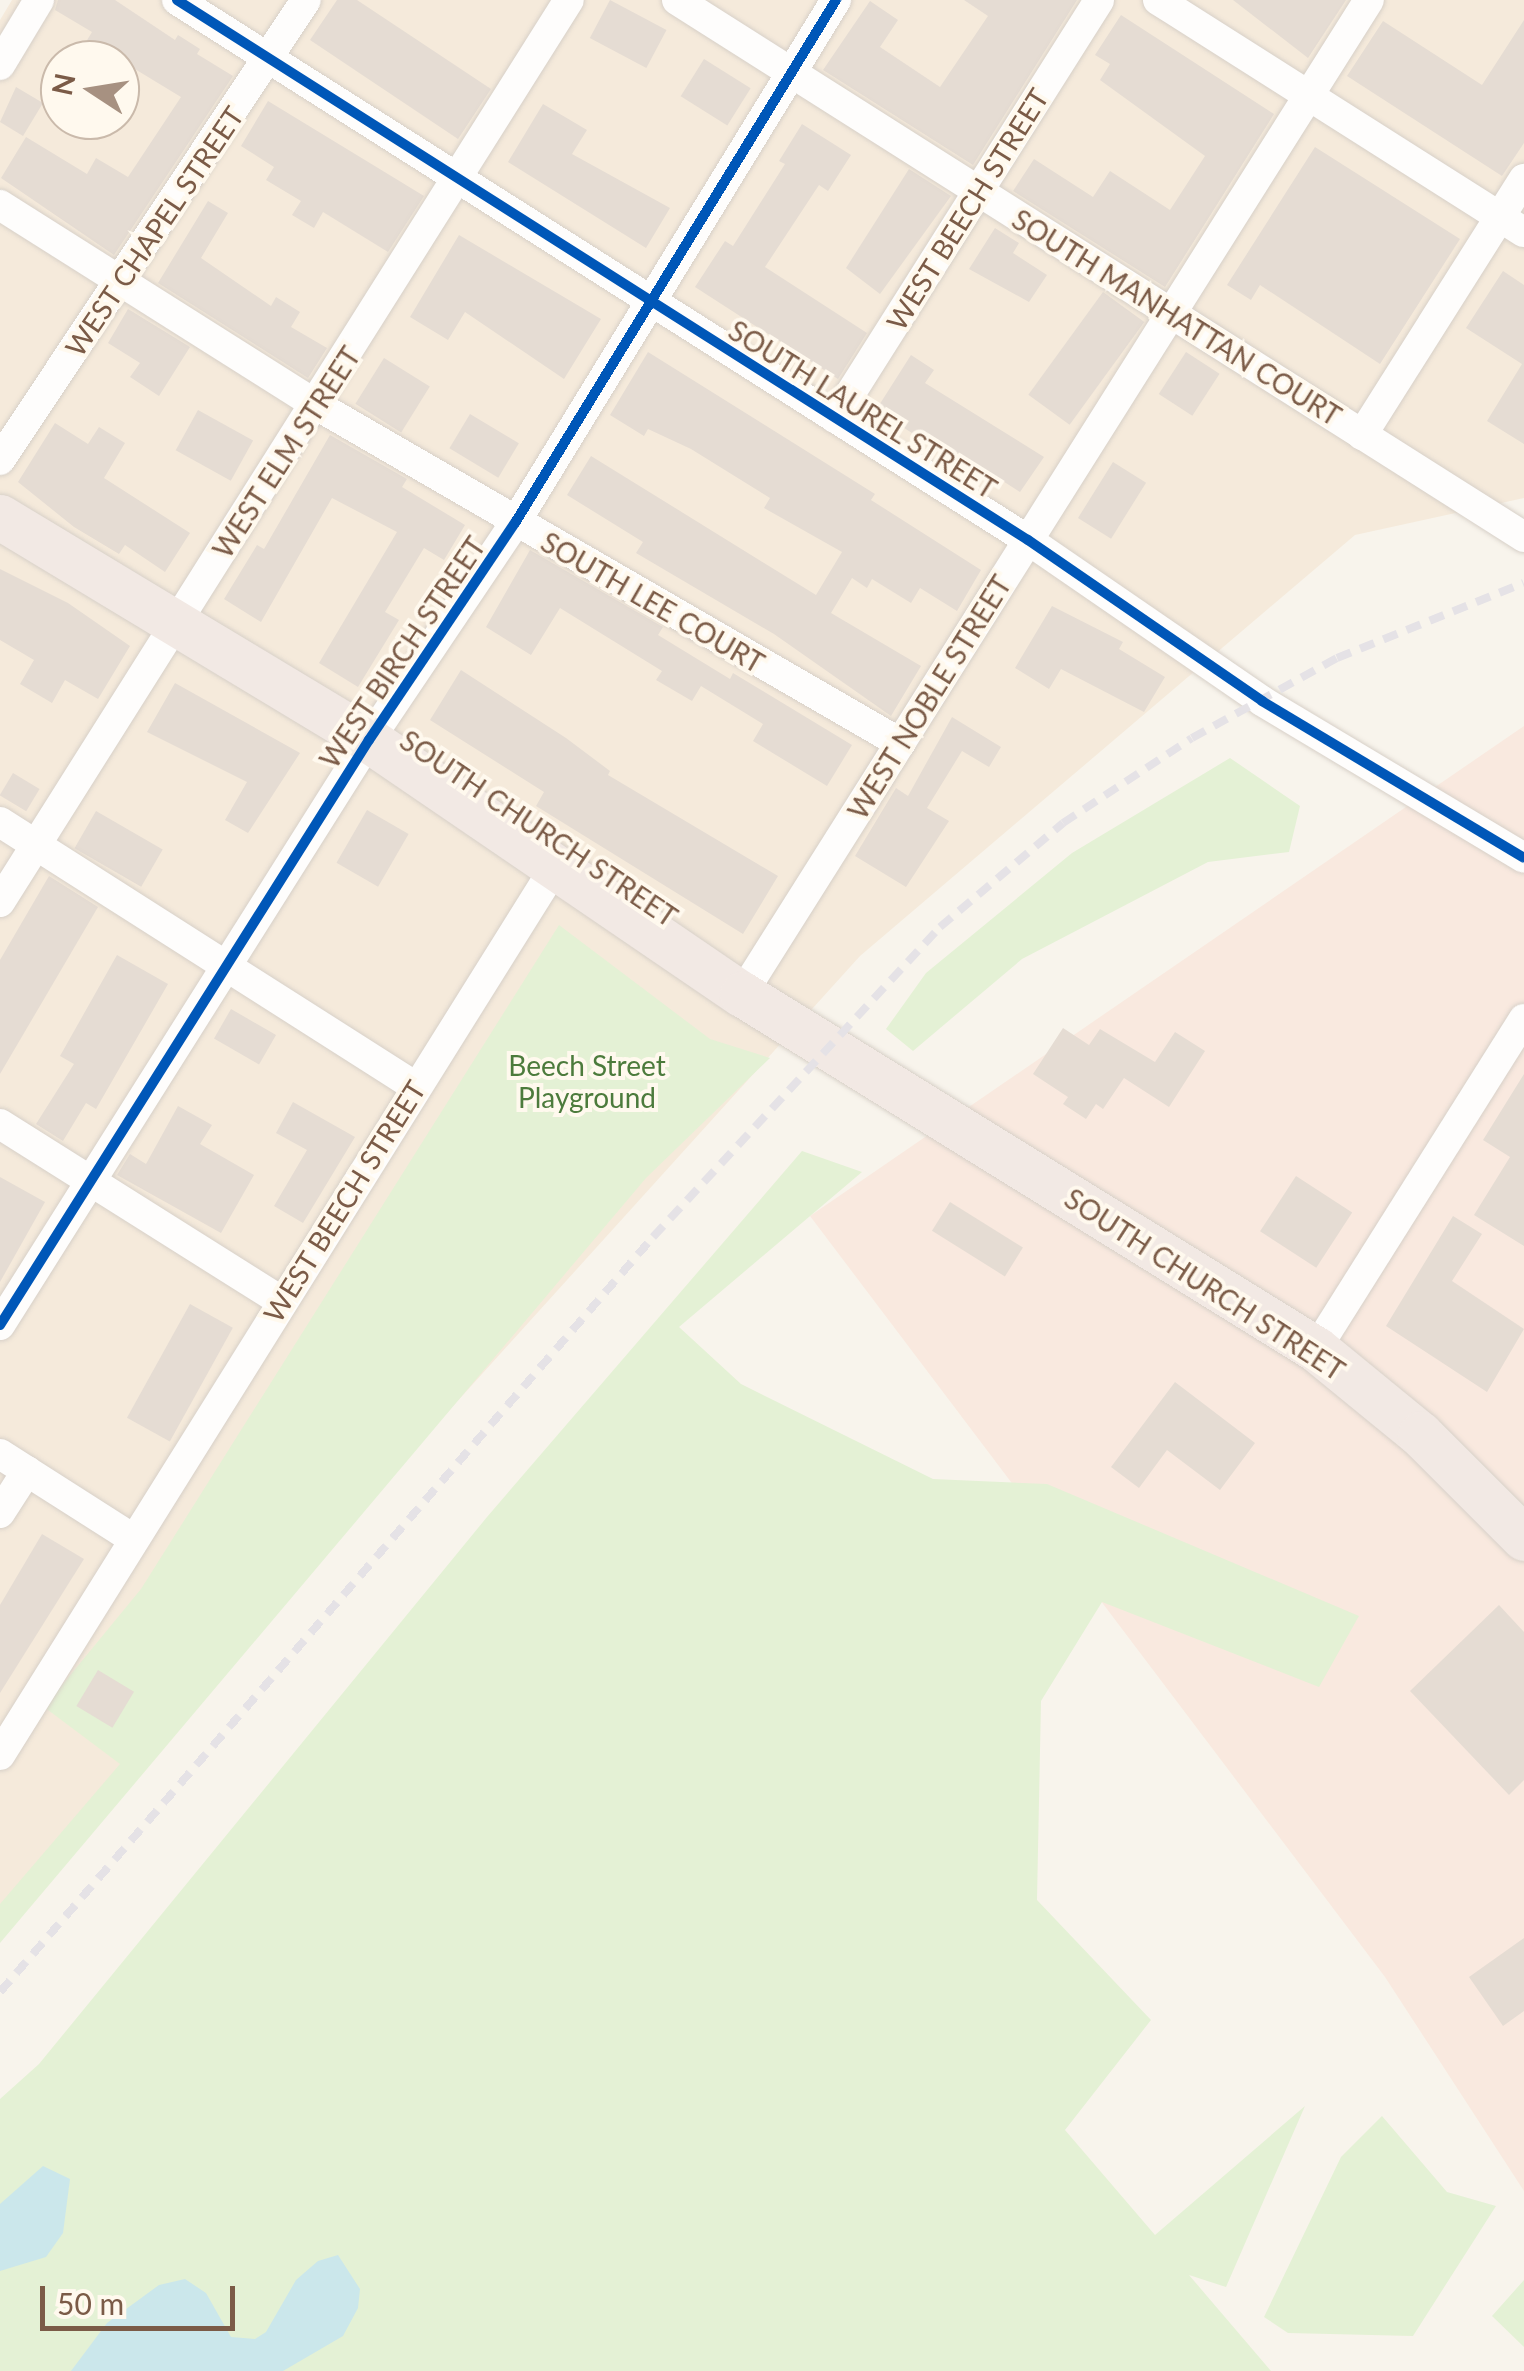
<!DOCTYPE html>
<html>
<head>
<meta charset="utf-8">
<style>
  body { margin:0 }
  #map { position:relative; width:1524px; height:2371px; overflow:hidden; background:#f8f4ec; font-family:Lato,sans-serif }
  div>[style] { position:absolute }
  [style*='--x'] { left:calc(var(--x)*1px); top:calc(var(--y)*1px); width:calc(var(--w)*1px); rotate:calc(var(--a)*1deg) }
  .residential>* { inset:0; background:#f5eadb }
  .commercial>* { inset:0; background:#f9e9df }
  .green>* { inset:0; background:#e4f1d5 }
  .water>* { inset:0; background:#cbe7eb }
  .building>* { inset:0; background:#e5dcd3; transform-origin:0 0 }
  .roads { filter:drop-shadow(0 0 2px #d7d0c8) drop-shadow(0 0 2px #d7d0c8) }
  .minor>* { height:30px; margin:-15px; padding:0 15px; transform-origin:15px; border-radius:15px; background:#fefdfc }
  .highway>* { height:45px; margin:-22.5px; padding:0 22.5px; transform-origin:22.5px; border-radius:22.5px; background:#f2e9e4 }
  .rail>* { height:8px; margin-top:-4px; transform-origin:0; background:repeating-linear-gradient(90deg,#e5e2e6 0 15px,transparent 0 25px) }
  .cycleway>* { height:10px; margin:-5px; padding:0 5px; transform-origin:5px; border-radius:5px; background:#0057b8 }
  span { translate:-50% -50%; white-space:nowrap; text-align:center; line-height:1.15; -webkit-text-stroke:8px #fff9ee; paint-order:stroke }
  .street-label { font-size:28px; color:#7b5b47 }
  .park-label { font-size:28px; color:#4c7b3c }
  .north { position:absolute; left:40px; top:40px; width:100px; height:100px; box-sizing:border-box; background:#fff9ee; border:2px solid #cabaab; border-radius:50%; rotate:282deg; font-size:28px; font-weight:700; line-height:40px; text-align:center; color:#7b5b47 }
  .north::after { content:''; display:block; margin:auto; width:35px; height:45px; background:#a79181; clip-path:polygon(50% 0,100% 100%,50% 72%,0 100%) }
  .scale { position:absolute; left:40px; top:2286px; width:195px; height:45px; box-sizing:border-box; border:5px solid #7b5b47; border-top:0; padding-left:12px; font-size:30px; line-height:35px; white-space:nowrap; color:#7b5b47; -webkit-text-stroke:8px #fff9ee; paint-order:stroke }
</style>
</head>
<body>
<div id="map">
  <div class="residential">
    <i style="clip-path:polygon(evenodd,12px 0,1524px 0,1524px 498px,1355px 535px,860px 956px,0 1907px,0 20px,12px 0,60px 60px,120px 60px,120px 120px,60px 120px,60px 60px)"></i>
  </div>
  <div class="commercial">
    <i style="clip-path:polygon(1524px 726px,1524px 2191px,1385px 1977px,810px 1216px)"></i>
  </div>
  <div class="green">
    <i style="clip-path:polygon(1230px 758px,1300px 806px,1289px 852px,1208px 862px,1022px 959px,913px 1051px,886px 1029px,926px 973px,1072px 853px)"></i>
    <i style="clip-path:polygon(559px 925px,710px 1039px,770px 1058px,646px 1178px,0 1943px,0 1904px,120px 1764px,44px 1707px,141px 1589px)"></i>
    <i style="clip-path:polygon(802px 1151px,862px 1172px,679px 1327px,741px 1384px,933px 1479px,1047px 1484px,1359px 1616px,1319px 1687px,1102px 1602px,1041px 1701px,1037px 1900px,1151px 2020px,1065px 2130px,1155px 2235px,1305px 2106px,1226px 2287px,1189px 2275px,1271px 2371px,0 2371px,0 2099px,39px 2064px,487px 1517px)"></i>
    <i style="clip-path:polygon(1382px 2116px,1447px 2192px,1496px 2206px,1413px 2336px,1288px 2333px,1264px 2317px,1341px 2157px)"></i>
    <i style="clip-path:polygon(1524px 2280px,1524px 2347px,1492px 2316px)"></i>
  </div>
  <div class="water">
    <i style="clip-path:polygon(43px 2166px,70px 2179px,63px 2233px,46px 2257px,0 2271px,0 2204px)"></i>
    <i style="clip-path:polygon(338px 2255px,360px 2289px,358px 2308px,343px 2336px,283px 2371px,71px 2371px,107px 2323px,159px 2285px,185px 2279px,206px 2293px,231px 2337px,255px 2339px,266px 2332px,296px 2280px,318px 2261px)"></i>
  </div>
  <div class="building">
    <i style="clip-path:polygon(58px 0,115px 0,175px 40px,178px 35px,200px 49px,197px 54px,233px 76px,114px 255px,1px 178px,26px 137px,87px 174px,96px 158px,128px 177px,181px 97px,120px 60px,75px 60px,92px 32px,55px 10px)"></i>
    <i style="clip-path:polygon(337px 0,357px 0,491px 89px,458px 139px,310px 40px)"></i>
    <i style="left:610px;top:0;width:64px;height:43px;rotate:28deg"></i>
    <i style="clip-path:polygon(964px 0,1077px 0,973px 165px,823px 70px,870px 1px,898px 20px,880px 47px,940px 87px,988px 16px)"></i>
    <i style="clip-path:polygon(1233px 0,1346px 0,1308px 58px)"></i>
    <i style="clip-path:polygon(1121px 15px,1274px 114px,1165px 287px,1013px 191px,1034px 159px,1093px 197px,1110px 171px,1170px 210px,1205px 156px,1100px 80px,1110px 64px,1095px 55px)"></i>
    <i style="clip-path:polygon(1524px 20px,1524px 143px,1502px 176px,1347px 76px,1383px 21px,1482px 85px)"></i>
    <i style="left:704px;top:59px;width:55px;height:44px;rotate:32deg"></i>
    <i style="clip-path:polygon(16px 87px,43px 103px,23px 136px,0 122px)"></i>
    <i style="clip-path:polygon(268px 101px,424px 196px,388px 252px,323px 212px,314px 228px,292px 215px,301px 201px,266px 180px,274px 167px,241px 146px)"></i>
    <i style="clip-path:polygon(543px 104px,587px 130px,572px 154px,670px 208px,646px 248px,508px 162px)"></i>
    <i style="clip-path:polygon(802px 124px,851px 155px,828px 191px,819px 185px,765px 267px,867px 333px,838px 379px,695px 287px,725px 241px,733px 246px,785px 164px,779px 161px)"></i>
    <i style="clip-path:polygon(1315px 147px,1460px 239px,1380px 364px,1260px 285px,1251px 300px,1227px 285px)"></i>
    <i style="clip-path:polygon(909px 169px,951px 196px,880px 294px,846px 268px)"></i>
    <i style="clip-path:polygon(208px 201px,228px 213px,201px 258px,271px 306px,276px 297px,300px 312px,291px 327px,327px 348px,308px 378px,158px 283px)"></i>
    <i style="clip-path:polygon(995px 228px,1019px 243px,1013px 253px,1047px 275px,1029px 302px,969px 269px)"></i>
    <i style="clip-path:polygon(459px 235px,601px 319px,564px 379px,465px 312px,448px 340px,410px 317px)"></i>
    <i style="clip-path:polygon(1503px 271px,1524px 285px,1524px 444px,1487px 421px,1522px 364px,1466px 328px)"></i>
    <i style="left:1103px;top:292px;width:51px;height:127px;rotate:36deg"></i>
    <i style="clip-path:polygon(128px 309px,190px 347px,159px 396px,130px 377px,140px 363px,108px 343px)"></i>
    <i style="clip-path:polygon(648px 352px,875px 494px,871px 500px,981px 570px,957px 611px,920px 588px,911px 603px,872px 579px,867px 588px,852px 578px,831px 613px,921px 666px,891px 716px,774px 634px,636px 553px,643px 542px,567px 495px,591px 456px,816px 595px,842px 552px,764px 508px,770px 498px,691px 449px,648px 429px,644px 436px,610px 415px)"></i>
    <i style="left:1186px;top:352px;width:40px;height:50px;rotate:33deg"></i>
    <i style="clip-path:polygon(911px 355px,934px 370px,925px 383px,1044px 457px,1020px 492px,978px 465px,973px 472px,876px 410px)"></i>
    <i style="left:384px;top:358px;width:54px;height:54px;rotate:32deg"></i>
    <i style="left:198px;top:410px;width:63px;height:46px;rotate:29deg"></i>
    <i style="left:470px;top:414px;width:57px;height:40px;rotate:31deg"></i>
    <i style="clip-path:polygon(55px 423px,88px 444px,99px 427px,125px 443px,104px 478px,190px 533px,165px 572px,125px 545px,119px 554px,74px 527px,18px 482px)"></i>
    <i style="clip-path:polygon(330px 435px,407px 479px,402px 487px,465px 525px,444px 560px,424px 548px,385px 612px,399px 620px,358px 687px,319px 663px,397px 532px,332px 498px,261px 622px,224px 599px,257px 545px,264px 549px)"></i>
    <i style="left:1113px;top:462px;width:39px;height:66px;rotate:32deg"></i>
    <i style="clip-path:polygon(530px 550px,663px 627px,658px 635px,730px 679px,733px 673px,852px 745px,827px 786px,753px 741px,763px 724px,701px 686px,692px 701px,656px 680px,662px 671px,560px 608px,531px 655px,486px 627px)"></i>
    <i style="clip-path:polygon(0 569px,68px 603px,130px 646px,98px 699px,65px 680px,52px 703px,20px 684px,34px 660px,0 640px)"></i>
    <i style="clip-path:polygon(1052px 606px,1123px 642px,1119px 649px,1165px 677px,1144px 712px,1061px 669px,1049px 689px,1015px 668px)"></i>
    <i style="clip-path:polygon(461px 670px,566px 738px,610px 771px,608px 775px,778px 876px,743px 934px,536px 806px,544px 792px,430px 720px)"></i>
    <i style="clip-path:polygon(175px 683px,300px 753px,248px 833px,225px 820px,247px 782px,147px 732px)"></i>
    <i style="clip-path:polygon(952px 717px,1001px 747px,989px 767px,962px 751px,927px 808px,949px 821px,906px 887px,855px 856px,896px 788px,908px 796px)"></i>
    <i style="left:13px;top:773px;width:31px;height:26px;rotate:31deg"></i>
    <i style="left:367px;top:810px;width:48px;height:61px;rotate:30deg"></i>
    <i style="left:96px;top:811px;width:77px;height:43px;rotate:30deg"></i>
    <i style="clip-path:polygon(49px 876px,98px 907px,0 1074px,0 960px)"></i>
    <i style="clip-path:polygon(117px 955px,168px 984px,96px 1109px,86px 1103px,63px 1141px,36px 1124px,74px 1064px,60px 1056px)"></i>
    <i style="left:231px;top:1009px;width:52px;height:34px;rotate:30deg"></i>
    <i style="clip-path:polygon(1063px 1028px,1089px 1045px,1100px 1029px,1155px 1062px,1175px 1032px,1205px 1051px,1169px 1107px,1124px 1078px,1103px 1109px,1096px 1104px,1086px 1119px,1063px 1104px,1068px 1097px,1033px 1074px)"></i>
    <i style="clip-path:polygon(1524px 1074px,1524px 1246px,1474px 1215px,1510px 1157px,1483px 1140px)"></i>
    <i style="clip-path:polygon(293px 1102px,355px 1137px,303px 1223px,274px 1206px,307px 1150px,276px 1133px)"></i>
    <i style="clip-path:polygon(178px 1106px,212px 1125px,200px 1144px,254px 1175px,221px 1233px,117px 1175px,130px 1154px,146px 1164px)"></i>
    <i style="left:1296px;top:1176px;width:67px;height:66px;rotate:33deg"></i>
    <i style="clip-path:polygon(0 1177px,45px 1202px,0 1282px)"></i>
    <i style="left:950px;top:1202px;width:86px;height:34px;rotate:32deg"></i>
    <i style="clip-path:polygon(1453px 1216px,1482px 1234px,1452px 1281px,1524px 1329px,1487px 1392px,1386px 1326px)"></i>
    <i style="left:190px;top:1304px;width:49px;height:130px;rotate:29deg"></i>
    <i style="clip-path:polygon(1175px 1382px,1255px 1443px,1220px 1490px,1167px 1450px,1139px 1488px,1111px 1467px)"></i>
    <i style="clip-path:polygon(42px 1534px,84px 1559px,0 1693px,0 1605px)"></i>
    <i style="clip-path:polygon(1499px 1605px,1524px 1632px,1524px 1780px,1509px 1795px,1410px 1691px)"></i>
    <i style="left:98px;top:1670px;width:42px;height:42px;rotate:31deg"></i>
    <i style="clip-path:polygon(1524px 1938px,1524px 2011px,1503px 2026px,1469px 1977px)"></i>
  </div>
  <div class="roads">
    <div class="minor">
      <i style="--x:177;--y:0;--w:1008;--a:32.4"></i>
      <i style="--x:1028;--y:540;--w:284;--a:34.5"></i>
      <i style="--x:1262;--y:701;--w:305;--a:30.9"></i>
      <i style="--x:677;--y:0;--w:1003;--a:32.37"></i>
      <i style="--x:1158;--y:0;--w:433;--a:32.4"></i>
      <i style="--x:0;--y:65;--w:76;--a:-59"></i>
      <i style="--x:0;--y:205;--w:376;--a:32.3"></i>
      <i style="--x:318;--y:406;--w:673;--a:30.07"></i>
      <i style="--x:835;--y:418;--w:494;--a:-57.7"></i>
      <i style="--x:1362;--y:435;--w:303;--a:-57.7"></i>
      <i style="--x:0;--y:460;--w:552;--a:-56.37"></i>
      <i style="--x:0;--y:822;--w:493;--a:32.5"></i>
      <i style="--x:0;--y:902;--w:1066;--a:-57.76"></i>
      <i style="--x:742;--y:994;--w:1175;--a:-57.76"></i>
      <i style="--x:0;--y:1124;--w:332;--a:32.2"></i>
      <i style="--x:0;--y:1325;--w:692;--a:-57.76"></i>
      <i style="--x:369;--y:740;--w:262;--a:-56.1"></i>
      <i style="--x:515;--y:523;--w:614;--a:-58.46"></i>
      <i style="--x:1316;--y:1349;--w:390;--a:-57.8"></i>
      <i style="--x:0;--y:1454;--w:156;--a:32.5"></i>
      <i style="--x:0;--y:1513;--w:50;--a:-57.3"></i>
      <i style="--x:0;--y:1755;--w:1051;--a:-57.99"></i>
    </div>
    <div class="highway">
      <i style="--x:0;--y:517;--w:431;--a:31.1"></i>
      <i style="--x:369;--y:740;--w:451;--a:34.3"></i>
      <i style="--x:742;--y:994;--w:675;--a:31.74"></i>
      <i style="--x:1316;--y:1349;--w:134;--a:39.3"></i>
      <i style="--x:1420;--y:1434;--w:147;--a:45"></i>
    </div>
  </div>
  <div class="rail">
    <i style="--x:0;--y:1992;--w:998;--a:-49.14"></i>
    <i style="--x:653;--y:1237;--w:422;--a:-47.2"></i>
    <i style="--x:940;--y:927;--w:161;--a:-40.2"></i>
    <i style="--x:1063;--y:823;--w:154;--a:-33.4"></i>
    <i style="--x:1192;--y:738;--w:166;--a:-28.9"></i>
    <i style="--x:1337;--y:658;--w:201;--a:-21.9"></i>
  </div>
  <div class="cycleway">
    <i style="--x:177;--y:0;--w:1008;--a:32.4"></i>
    <i style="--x:1028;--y:540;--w:284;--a:34.5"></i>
    <i style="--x:1262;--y:701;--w:305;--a:30.9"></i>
    <i style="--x:0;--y:1325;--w:692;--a:-57.76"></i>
    <i style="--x:369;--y:740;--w:262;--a:-56.1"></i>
    <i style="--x:515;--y:523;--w:614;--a:-58.46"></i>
  </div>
  <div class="street-label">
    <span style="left:967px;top:209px;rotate:-58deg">WEST BEECH STREET</span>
    <span style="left:154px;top:231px;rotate:-56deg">WEST CHAPEL STREET</span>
    <span style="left:1177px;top:317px;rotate:32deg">SOUTH MANHATTAN COURT</span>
    <span style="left:863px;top:409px;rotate:32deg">SOUTH LAUREL STREET</span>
    <span style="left:286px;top:452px;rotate:-57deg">WEST ELM STREET</span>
    <span style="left:653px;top:602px;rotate:30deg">SOUTH LEE COURT</span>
    <span style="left:402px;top:652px;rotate:-56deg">WEST BIRCH STREET</span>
    <span style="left:929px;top:697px;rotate:-58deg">WEST NOBLE STREET</span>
    <span style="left:539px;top:828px;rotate:34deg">SOUTH CHURCH STREET</span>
    <span style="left:344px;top:1201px;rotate:-58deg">WEST BEECH STREET</span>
    <span style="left:1205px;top:1284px;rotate:33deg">SOUTH CHURCH STREET</span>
  </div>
  <div class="park-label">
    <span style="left:587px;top:1081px">Beech Street<br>Playground</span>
  </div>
  <div class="north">N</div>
  <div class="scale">50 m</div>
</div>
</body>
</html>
